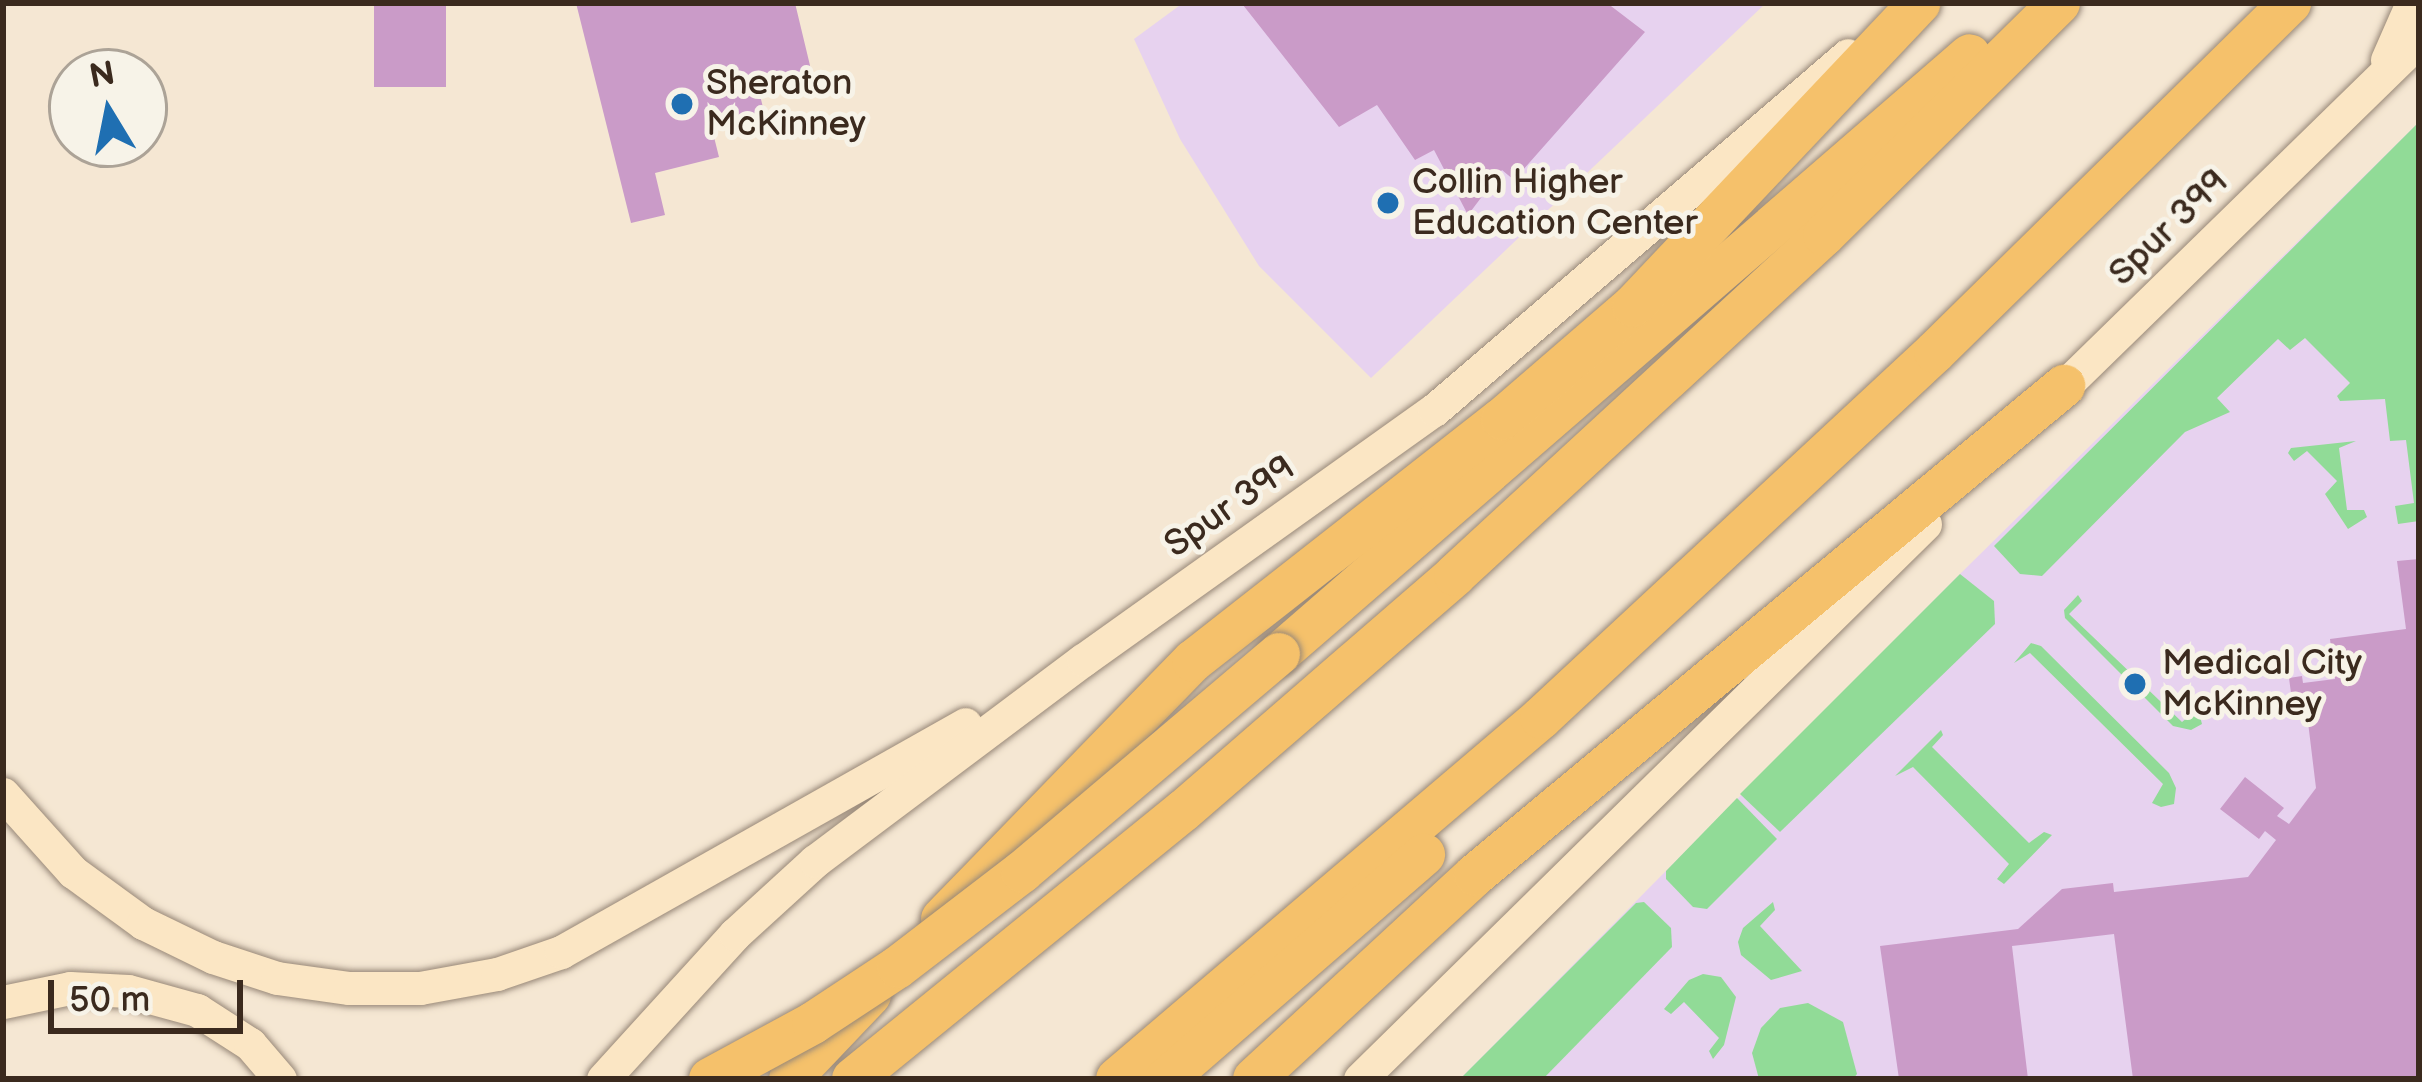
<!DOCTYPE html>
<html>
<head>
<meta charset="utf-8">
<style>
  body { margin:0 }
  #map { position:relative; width:2422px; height:1082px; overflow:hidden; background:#f5e7d3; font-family:"Balsamiq Sans",sans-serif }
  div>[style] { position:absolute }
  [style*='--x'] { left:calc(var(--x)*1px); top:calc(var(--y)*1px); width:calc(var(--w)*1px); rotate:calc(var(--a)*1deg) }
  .built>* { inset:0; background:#e7d2ef }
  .green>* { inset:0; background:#91db97 }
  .building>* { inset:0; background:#ca9bc8; transform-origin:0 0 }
  .roads { filter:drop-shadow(0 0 3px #988878) drop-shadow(0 0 3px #988878) }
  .secondary>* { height:33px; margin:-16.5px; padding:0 16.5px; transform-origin:16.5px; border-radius:16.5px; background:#fbe6c4 }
  .motorway>* { height:42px; margin:-21px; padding:0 21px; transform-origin:21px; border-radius:21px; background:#f5c16b }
  .bridges { filter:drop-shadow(0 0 3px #988878) drop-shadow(0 0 3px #988878) }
  .motorway-bridge>* { height:42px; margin:-21px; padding:0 21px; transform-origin:21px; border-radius:21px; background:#f5c16b }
  .dots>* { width:33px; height:33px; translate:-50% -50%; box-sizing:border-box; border:6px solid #f7f3e8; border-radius:50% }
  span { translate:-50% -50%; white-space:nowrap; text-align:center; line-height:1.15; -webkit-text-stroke:10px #f7f3e8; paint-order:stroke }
  .poi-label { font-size:36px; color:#3b2a1e }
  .left { translate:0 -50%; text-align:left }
  .street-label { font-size:36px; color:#3b2a1e }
  .frame { position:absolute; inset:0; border:6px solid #3b2a1e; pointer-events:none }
  .north { position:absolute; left:48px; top:48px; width:120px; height:120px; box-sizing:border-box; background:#f7f3e8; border:3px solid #aca397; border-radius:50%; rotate:350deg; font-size:33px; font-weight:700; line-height:48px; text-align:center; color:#3b2a1e }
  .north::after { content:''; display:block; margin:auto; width:42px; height:54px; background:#1f6fb2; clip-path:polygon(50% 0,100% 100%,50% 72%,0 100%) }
  .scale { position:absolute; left:48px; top:980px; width:195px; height:54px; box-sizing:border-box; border:6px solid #3b2a1e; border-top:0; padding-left:15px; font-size:36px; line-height:42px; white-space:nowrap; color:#3b2a1e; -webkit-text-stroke:9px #f7f3e8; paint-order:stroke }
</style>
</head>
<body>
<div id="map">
  <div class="built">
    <i style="clip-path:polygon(1183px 3px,1766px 3px,1371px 378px,1259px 266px,1180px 139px,1134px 39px)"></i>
    <i style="clip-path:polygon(2419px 122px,2419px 1079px,1460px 1079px,1960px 574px)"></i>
  </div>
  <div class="green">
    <i style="clip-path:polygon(2419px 122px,2419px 521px,2398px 524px,2395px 506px,2414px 503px,2406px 440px,2390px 441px,2385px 399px,2340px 401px,2337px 396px,2350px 383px,2305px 338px,2290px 350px,2278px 339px,2217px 398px,2230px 412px,2185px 432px,2042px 576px,2020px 574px,1994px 546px)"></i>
    <i style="clip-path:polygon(2356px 441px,2339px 448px,2347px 510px,2364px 510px,2367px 517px,2348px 529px,2325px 494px,2337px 481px,2307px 451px,2294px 461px,2288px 453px,2291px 448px)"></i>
    <i style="clip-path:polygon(1960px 574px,1994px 601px,1995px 624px,1780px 832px,1740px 794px)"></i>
    <i style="clip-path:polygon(2078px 595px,2082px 601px,2069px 614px,2182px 722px,2198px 709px,2202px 724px,2191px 730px,2173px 726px,2065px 618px,2064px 610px)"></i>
    <i style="clip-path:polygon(2031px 643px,2041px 646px,2169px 773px,2176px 788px,2174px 804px,2161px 807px,2152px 803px,2163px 784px,2030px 653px,2014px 663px)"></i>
    <i style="clip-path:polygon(1941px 730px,1943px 735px,1932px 747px,2029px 843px,2044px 832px,2052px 835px,2004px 884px,1997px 879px,2009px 864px,1913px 767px,1895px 776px)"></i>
    <i style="clip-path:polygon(1737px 798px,1777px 839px,1707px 909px,1693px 907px,1666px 879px,1666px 871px)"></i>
    <i style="clip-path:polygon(1644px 902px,1671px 928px,1672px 947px,1543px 1079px,1460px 1079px,1636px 903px)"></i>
    <i style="clip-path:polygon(1773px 902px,1775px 910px,1760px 926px,1802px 971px,1771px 980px,1741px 955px,1738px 942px,1743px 928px)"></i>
    <i style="clip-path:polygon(1703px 974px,1721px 977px,1736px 997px,1724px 1045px,1713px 1059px,1709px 1051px,1719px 1038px,1684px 1002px,1671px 1014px,1664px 1009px,1689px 980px)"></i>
    <i style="clip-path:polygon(1808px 1003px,1843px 1022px,1857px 1074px,1853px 1079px,1759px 1079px,1752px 1053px,1761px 1028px,1780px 1008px)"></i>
  </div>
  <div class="building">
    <i style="left:374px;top:3px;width:72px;height:84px"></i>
    <i style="clip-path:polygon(576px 3px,795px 3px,813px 78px,759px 91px,765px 116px,712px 129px,719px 157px,655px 173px,665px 215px,631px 223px)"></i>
    <i style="clip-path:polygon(1607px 3px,1645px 32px,1514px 180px,1502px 170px,1468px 215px,1434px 150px,1415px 160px,1377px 105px,1339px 127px,1243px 5px)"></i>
    <i style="clip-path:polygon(2419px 559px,2419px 1079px,2133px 1079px,2114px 934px,2012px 946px,2028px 1079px,1899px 1079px,1880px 946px,2018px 929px,2062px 889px,2113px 883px,2114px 892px,2248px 877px,2276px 840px,2265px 831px,2259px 839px,2220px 809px,2245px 777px,2284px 808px,2277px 816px,2289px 824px,2316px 788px,2307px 714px,2294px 716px,2289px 678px,2302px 676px,2303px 683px,2335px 679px,2330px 639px,2406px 629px,2397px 561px)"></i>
  </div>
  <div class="roads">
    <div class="secondary">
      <i style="--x:2387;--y:60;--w:62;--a:-66.3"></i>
      <i style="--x:2047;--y:403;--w:520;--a:-44.3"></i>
      <i style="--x:3;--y:794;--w:105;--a:48.1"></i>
      <i style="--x:73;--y:872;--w:87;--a:36.1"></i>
      <i style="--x:143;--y:923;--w:78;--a:25.9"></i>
      <i style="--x:213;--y:957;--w:67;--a:18.2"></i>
      <i style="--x:277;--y:978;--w:73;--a:7.9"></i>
      <i style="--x:349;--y:988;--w:71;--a:0"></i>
      <i style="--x:420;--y:988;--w:78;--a:-10.3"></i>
      <i style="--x:497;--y:974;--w:68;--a:-19"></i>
      <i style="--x:561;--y:952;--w:464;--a:-29.4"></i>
      <i style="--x:3;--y:1002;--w:68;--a:-11.8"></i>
      <i style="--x:70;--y:988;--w:58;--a:3"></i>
      <i style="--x:128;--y:991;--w:72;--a:15.4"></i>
      <i style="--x:197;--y:1010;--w:63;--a:32.7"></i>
      <i style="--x:250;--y:1044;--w:46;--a:49.4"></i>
      <i style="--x:603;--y:1079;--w:196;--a:-47.7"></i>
      <i style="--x:735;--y:934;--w:108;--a:-42.4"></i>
      <i style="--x:815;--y:861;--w:335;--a:-36.9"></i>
      <i style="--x:1083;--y:660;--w:431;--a:-35.5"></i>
      <i style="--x:1434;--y:410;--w:545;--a:-40.61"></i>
      <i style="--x:1360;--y:1079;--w:792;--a:-44.49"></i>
    </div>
    <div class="motorway">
      <i style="--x:1279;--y:654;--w:914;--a:-40.92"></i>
      <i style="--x:942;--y:919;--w:360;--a:-45.8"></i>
      <i style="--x:1193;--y:661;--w:392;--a:-38.1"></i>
      <i style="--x:1502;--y:419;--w:173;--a:-40.8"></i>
      <i style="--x:1633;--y:306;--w:417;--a:-46.6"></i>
      <i style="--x:790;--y:1079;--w:116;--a:-46.4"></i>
      <i style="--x:853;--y:1079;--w:425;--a:-39.1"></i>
      <i style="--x:1183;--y:811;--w:360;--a:-40.9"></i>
      <i style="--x:1455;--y:575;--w:502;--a:-42.66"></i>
      <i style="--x:1824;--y:235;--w:330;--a:-44.6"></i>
      <i style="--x:1117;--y:1079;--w:557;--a:-40.41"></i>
      <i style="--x:1541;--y:718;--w:538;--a:-42.89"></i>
      <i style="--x:1935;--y:352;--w:498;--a:-44.5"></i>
      <i style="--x:1166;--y:1079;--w:342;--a:-41"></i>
      <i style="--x:1254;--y:1079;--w:301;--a:-42.7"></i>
      <i style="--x:1475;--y:875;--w:766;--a:-39.7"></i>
    </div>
  </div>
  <div class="bridges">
    <div class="motorway-bridge">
      <i style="--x:710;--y:1079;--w:117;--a:-28.5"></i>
      <i style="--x:813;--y:1023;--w:102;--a:-33.4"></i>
      <i style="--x:898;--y:967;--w:156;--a:-37.5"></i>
      <i style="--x:1022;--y:872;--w:337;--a:-40.3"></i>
    </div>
  </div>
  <div class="dots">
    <i style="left:682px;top:104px;background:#1f6fb2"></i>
    <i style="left:1388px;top:203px;background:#1f6fb2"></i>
    <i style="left:2135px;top:684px;background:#1f6fb2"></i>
  </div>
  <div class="poi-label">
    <span class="left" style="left:706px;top:104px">Sheraton<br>McKinney</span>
    <span class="left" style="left:1412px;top:203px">Collin Higher<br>Education Center</span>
    <span class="left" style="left:2162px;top:684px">Medical City<br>McKinney</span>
  </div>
  <div class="street-label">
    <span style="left:2169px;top:228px;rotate:-44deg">Spur 399</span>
    <span style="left:1230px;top:507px;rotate:-35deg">Spur 399</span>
  </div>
  <div class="frame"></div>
  <div class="north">N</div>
  <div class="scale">50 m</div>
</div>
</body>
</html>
